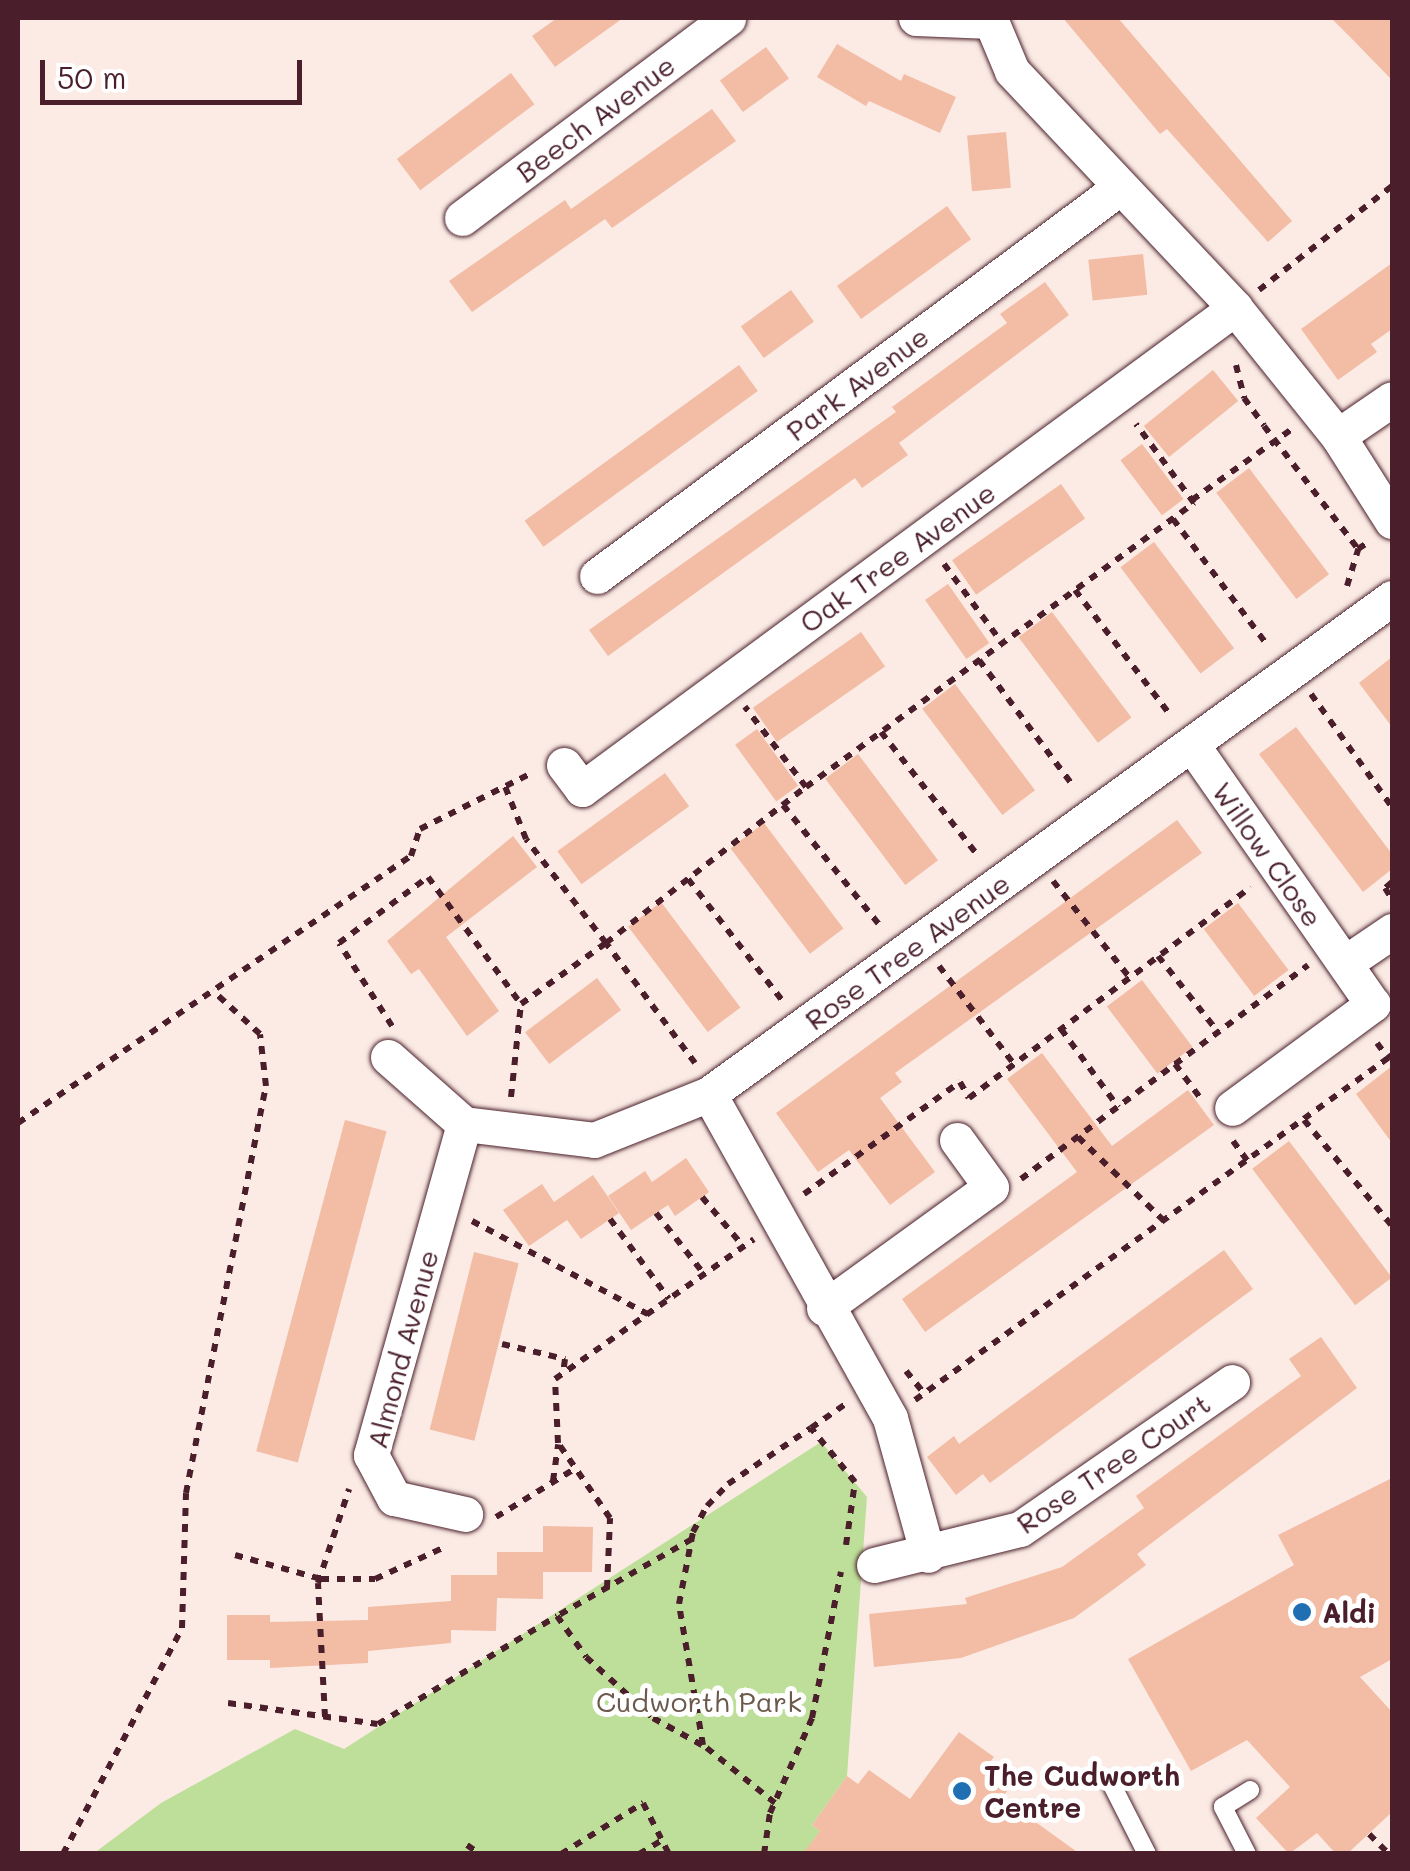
<!DOCTYPE html>
<html>
<head>
<meta charset="utf-8">
<style>
  body { margin:0 }
  #map { position:relative; width:1410px; height:1871px; overflow:hidden; background:#fbebe4; font-family:Mali,sans-serif }
  div>[style] { position:absolute }
  [style*='--x'] { left:calc(var(--x)*1px); top:calc(var(--y)*1px); width:calc(var(--w)*1px); rotate:calc(var(--a)*1deg) }
  .green>* { inset:0; background:#bedf99 }
  .building>* { inset:0; background:#f2bca5; transform-origin:0 0 }
  .path>* { height:6px; margin-top:-3px; transform-origin:0; background:repeating-linear-gradient(90deg,#4a1f2b 0 8px,transparent 0 16px) }
  .roads { filter:drop-shadow(0 0 2px #4a1f2b) drop-shadow(0 0 2px #4a1f2b) }
  .service>* { height:18px; margin:-9px; padding:0 9px; transform-origin:9px; border-radius:9px; background:#fff }
  .minor>* { height:35px; margin:-17.5px; padding:0 17.5px; transform-origin:17.5px; border-radius:17.5px; background:#fff }
  .dots>* { width:28px; height:28px; translate:-50% -50%; box-sizing:border-box; border:5px solid #fff; border-radius:50% }
  span { translate:-50% -50%; white-space:nowrap; text-align:center; line-height:1.15; -webkit-text-stroke:10px #fff; paint-order:stroke }
  .street-label { font-size:28px; color:#4a1f2b }
  .poi-label { font-size:28px; color:#4a1f2b; font-weight:700 }
  .left { translate:0 -50%; text-align:left }
  .park-label { font-size:28px; color:#6d594c }
  .frame { position:absolute; inset:0; border:20px solid #4a1f2b; pointer-events:none }
  .scale { position:absolute; left:40px; top:60px; width:262px; height:45px; box-sizing:border-box; border:5px solid #4a1f2b; border-top:0; padding-left:12px; font-size:30px; line-height:35px; white-space:nowrap; color:#4a1f2b; -webkit-text-stroke:8px #fff; paint-order:stroke }
</style>
</head>
<body>
<div id="map">
  <div class="green">
    <i style="clip-path:polygon(821px 1442px,867px 1497px,847px 1776px,812px 1825px,820px 1831px,810px 1845px,822px 1853px,93px 1854px,161px 1803px,295px 1729px,344px 1749px)"></i>
  </div>
  <div class="building">
    <i style="clip-path:polygon(557px 18px,623px 18px,555px 67px,532px 36px)"></i>
    <i style="clip-path:polygon(1063px 18px,1118px 18px,1292px 221px,1268px 242px,1167px 129px,1160px 134px)"></i>
    <i style="clip-path:polygon(1331px 18px,1392px 18px,1392px 80px,1355px 42px)"></i>
    <i style="clip-path:polygon(837px 44px,901px 81px,904px 74px,956px 97px,940px 133px,869px 101px,866px 106px,817px 77px)"></i>
    <i style="left:766px;top:47px;width:39px;height:57px;rotate:54deg"></i>
    <i style="left:511px;top:73px;width:39px;height:143px;rotate:53deg"></i>
    <i style="clip-path:polygon(712px 109px,736px 141px,612px 228px,605px 219px,472px 312px,449px 281px,565px 200px,571px 209px)"></i>
    <i style="left:1006px;top:132px;width:56px;height:39px;rotate:85deg"></i>
    <i style="left:947px;top:206px;width:41px;height:136px;rotate:54deg"></i>
    <i style="left:1143px;top:254px;width:41px;height:55px;rotate:84deg"></i>
    <i style="clip-path:polygon(1392px 263px,1392px 329px,1371px 344px,1377px 352px,1338px 380px,1301px 329px)"></i>
    <i style="clip-path:polygon(1045px 282px,1069px 315px,899px 443px,908px 455px,862px 488px,855px 478px,608px 656px,589px 630px,896px 412px,892px 407px,1007px 323px,1000px 314px)"></i>
    <i style="left:791px;top:290px;width:39px;height:62px;rotate:54deg"></i>
    <i style="left:739px;top:365px;width:32px;height:265px;rotate:54deg"></i>
    <i style="left:1213px;top:370px;width:40px;height:89px;rotate:51deg"></i>
    <i style="left:1142px;top:444px;width:69px;height:27px;rotate:53deg"></i>
    <i style="left:1249px;top:468px;width:133px;height:41px;rotate:53deg"></i>
    <i style="left:1061px;top:484px;width:42px;height:133px;rotate:55deg"></i>
    <i style="left:1154px;top:542px;width:133px;height:42px;rotate:53deg"></i>
    <i style="left:948px;top:584px;width:72px;height:28px;rotate:55deg"></i>
    <i style="left:1052px;top:612px;width:132px;height:42px;rotate:53deg"></i>
    <i style="left:861px;top:632px;width:42px;height:132px;rotate:55deg"></i>
    <i style="clip-path:polygon(1392px 657px,1392px 727px,1359px 683px)"></i>
    <i style="left:955px;top:684px;width:133px;height:41px;rotate:53deg"></i>
    <i style="clip-path:polygon(1296px 727px,1392px 854px,1392px 869px,1363px 892px,1259px 754px)"></i>
    <i style="left:757px;top:729px;width:70px;height:27px;rotate:54deg"></i>
    <i style="left:858px;top:754px;width:133px;height:41px;rotate:53deg"></i>
    <i style="left:665px;top:773px;width:41px;height:133px;rotate:54deg"></i>
    <i style="clip-path:polygon(1177px 820px,1202px 853px,895px 1073px,902px 1082px,880px 1098px,935px 1172px,890px 1205px,849px 1150px,818px 1172px,776px 1113px)"></i>
    <i style="left:764px;top:823px;width:132px;height:42px;rotate:53deg"></i>
    <i style="clip-path:polygon(513px 836px,537px 867px,446px 937px,499px 1011px,467px 1036px,419px 969px,411px 974px,387px 941px)"></i>
    <i style="left:661px;top:902px;width:132px;height:41px;rotate:53deg"></i>
    <i style="left:1238px;top:903px;width:84px;height:43px;rotate:53deg"></i>
    <i style="left:597px;top:978px;width:40px;height:90px;rotate:53deg"></i>
    <i style="left:1142px;top:980px;width:84px;height:44px;rotate:53deg"></i>
    <i style="clip-path:polygon(1042px 1053px,1112px 1146px,1188px 1090px,1214px 1125px,925px 1332px,902px 1299px,1077px 1172px,1007px 1079px)"></i>
    <i style="clip-path:polygon(1392px 1066px,1392px 1143px,1356px 1094px)"></i>
    <i style="left:345px;top:1120px;width:43px;height:343px;rotate:15deg"></i>
    <i style="left:1289px;top:1141px;width:171px;height:46px;rotate:53deg"></i>
    <i style="clip-path:polygon(686px 1158px,709px 1192px,675px 1216px,668px 1205px,631px 1230px,608px 1196px,645px 1171px,652px 1182px)"></i>
    <i style="clip-path:polygon(593px 1175px,619px 1213px,581px 1239px,567px 1220px,529px 1246px,503px 1210px,542px 1184px,554px 1202px)"></i>
    <i style="clip-path:polygon(1224px 1250px,1253px 1289px,990px 1483px,983px 1474px,956px 1495px,927px 1457px,954px 1436px,959px 1444px)"></i>
    <i style="left:474px;top:1252px;width:46px;height:183px;rotate:14deg"></i>
    <i style="clip-path:polygon(1321px 1337px,1357px 1388px,1137px 1554px,1146px 1565px,1114px 1589px,1074px 1618px,961px 1658px,874px 1667px,869px 1614px,967px 1604px,965px 1598px,1062px 1567px,1144px 1508px,1136px 1496px,1301px 1376px,1289px 1359px)"></i>
    <i style="clip-path:polygon(1392px 1478px,1392px 1659px,1360px 1677px,1392px 1712px,1392px 1812px,1347px 1854px,1336px 1854px,1317px 1833px,1289px 1854px,1256px 1818px,1290px 1787px,1247px 1740px,1191px 1771px,1128px 1659px,1294px 1565px,1278px 1535px)"></i>
    <i style="clip-path:polygon(543px 1526px,593px 1527px,592px 1572px,543px 1572px,543px 1599px,497px 1598px,496px 1631px,451px 1630px,451px 1643px,368px 1651px,368px 1663px,270px 1668px,270px 1660px,227px 1660px,227px 1615px,270px 1615px,270px 1622px,368px 1620px,368px 1607px,451px 1601px,451px 1575px,497px 1575px,497px 1552px,543px 1552px,543px 1571px)"></i>
    <i style="clip-path:polygon(959px 1732px,994px 1757px,987px 1766px,1012px 1784px,1002px 1798px,1080px 1854px,803px 1854px,820px 1831px,812px 1825px,847px 1776px,858px 1784px,869px 1770px,910px 1799px)"></i>
  </div>
  <div class="path">
    <i style="--x:1259;--y:290;--w:169;--a:-38"></i>
    <i style="--x:1236;--y:365;--w:34;--a:76"></i>
    <i style="--x:1244;--y:398;--w:34;--a:54"></i>
    <i style="--x:1264;--y:426;--w:155;--a:52.6"></i>
    <i style="--x:1358;--y:549;--w:14;--a:-34"></i>
    <i style="--x:1192;--y:500;--w:123;--a:-35.4"></i>
    <i style="--x:1173;--y:519;--w:159;--a:53.2"></i>
    <i style="--x:944;--y:564;--w:98;--a:53.7"></i>
    <i style="--x:1347;--y:586;--w:39;--a:-73"></i>
    <i style="--x:1075;--y:590;--w:158;--a:52.7"></i>
    <i style="--x:979;--y:660;--w:159;--a:53.2"></i>
    <i style="--x:1311;--y:694;--w:139;--a:54.4"></i>
    <i style="--x:881;--y:732;--w:159;--a:51.9"></i>
    <i style="--x:806;--y:787;--w:481;--a:-36.2"></i>
    <i style="--x:1194;--y:503;--w:98;--a:-126.3"></i>
    <i style="--x:783;--y:805;--w:158;--a:51.2"></i>
    <i style="--x:688;--y:879;--w:153;--a:52.2"></i>
    <i style="--x:1053;--y:881;--w:124;--a:51.6"></i>
    <i style="--x:1392;--y:882;--w:9;--a:139"></i>
    <i style="--x:1385;--y:888;--w:13;--a:58"></i>
    <i style="--x:1158;--y:956;--w:97;--a:51.7"></i>
    <i style="--x:939;--y:966;--w:123;--a:52.6"></i>
    <i style="--x:392;--y:1026;--w:98;--a:-122.6"></i>
    <i style="--x:339;--y:943;--w:111;--a:-36.6"></i>
    <i style="--x:428;--y:877;--w:157;--a:53.8"></i>
    <i style="--x:521;--y:1004;--w:105;--a:-35.7"></i>
    <i style="--x:606;--y:943;--w:131;--a:-127.6"></i>
    <i style="--x:526;--y:839;--w:59;--a:-111.8"></i>
    <i style="--x:1061;--y:1029;--w:97;--a:53.8"></i>
    <i style="--x:1377;--y:1043;--w:19;--a:54"></i>
    <i style="--x:1388;--y:1058;--w:5;--a:-37"></i>
    <i style="--x:695;--y:1063;--w:149;--a:-126.6"></i>
    <i style="--x:606;--y:943;--w:254;--a:-38"></i>
    <i style="--x:806;--y:787;--w:101;--a:-127.3"></i>
    <i style="--x:1175;--y:1064;--w:44;--a:53.4"></i>
    <i style="--x:511;--y:1097;--w:94;--a:-83.9"></i>
    <i style="--x:1304;--y:1120;--w:138;--a:50.3"></i>
    <i style="--x:18;--y:1123;--w:475;--a:-34.2"></i>
    <i style="--x:411;--y:856;--w:28;--a:-72"></i>
    <i style="--x:420;--y:829;--w:127;--a:-26.6"></i>
    <i style="--x:1078;--y:1137;--w:123;--a:44.3"></i>
    <i style="--x:1233;--y:1141;--w:26;--a:54"></i>
    <i style="--x:1021;--y:1179;--w:358;--a:-36.7"></i>
    <i style="--x:804;--y:1194;--w:192;--a:-35.7"></i>
    <i style="--x:960;--y:1082;--w:18;--a:61"></i>
    <i style="--x:969;--y:1098;--w:352;--a:-36.8"></i>
    <i style="--x:702;--y:1197;--w:64;--a:50.1"></i>
    <i style="--x:656;--y:1213;--w:78;--a:51.8"></i>
    <i style="--x:610;--y:1219;--w:99;--a:53.6"></i>
    <i style="--x:472;--y:1221;--w:199;--a:27.9"></i>
    <i style="--x:502;--y:1344;--w:65;--a:13.4"></i>
    <i style="--x:565;--y:1359;--w:14;--a:98"></i>
    <i style="--x:906;--y:1371;--w:28;--a:51"></i>
    <i style="--x:915;--y:1400;--w:584;--a:-35.87"></i>
    <i style="--x:553;--y:1481;--w:37;--a:-82"></i>
    <i style="--x:496;--y:1517;--w:94;--a:-31.5"></i>
    <i style="--x:692;--y:1539;--w:155;--a:150.3"></i>
    <i style="--x:557;--y:1616;--w:50;--a:54.7"></i>
    <i style="--x:586;--y:1657;--w:91;--a:42.3"></i>
    <i style="--x:653;--y:1718;--w:56;--a:28.9"></i>
    <i style="--x:846;--y:1545;--w:64;--a:-81.9"></i>
    <i style="--x:855;--y:1482;--w:70;--a:-129.2"></i>
    <i style="--x:811;--y:1428;--w:44;--a:-34.8"></i>
    <i style="--x:235;--y:1555;--w:89;--a:15.6"></i>
    <i style="--x:321;--y:1579;--w:54;--a:0"></i>
    <i style="--x:375;--y:1579;--w:79;--a:-24.6"></i>
    <i style="--x:607;--y:1588;--w:70;--a:-87.5"></i>
    <i style="--x:610;--y:1518;--w:91;--a:-124.7"></i>
    <i style="--x:558;--y:1443;--w:64;--a:-92.7"></i>
    <i style="--x:555;--y:1379;--w:243;--a:-35.1"></i>
    <i style="--x:228;--y:1703;--w:151;--a:8"></i>
    <i style="--x:378;--y:1724;--w:209;--a:-31.1"></i>
    <i style="--x:325;--y:1717;--w:134;--a:-93"></i>
    <i style="--x:318;--y:1583;--w:99;--a:-71.7"></i>
    <i style="--x:775;--y:1803;--w:92;--a:-141.1"></i>
    <i style="--x:703;--y:1745;--w:143;--a:-99.7"></i>
    <i style="--x:679;--y:1604;--w:73;--a:-79"></i>
    <i style="--x:693;--y:1532;--w:30;--a:-62"></i>
    <i style="--x:707;--y:1506;--w:30;--a:-46"></i>
    <i style="--x:728;--y:1484;--w:100;--a:-34"></i>
    <i style="--x:1369;--y:1834;--w:28;--a:45"></i>
    <i style="--x:467;--y:1845;--w:16;--a:35"></i>
    <i style="--x:18;--y:1852;--w:2;--a:63"></i>
    <i style="--x:63;--y:1854;--w:255;--a:-62.2"></i>
    <i style="--x:182;--y:1628;--w:135;--a:-88.3"></i>
    <i style="--x:186;--y:1493;--w:415;--a:-78.9"></i>
    <i style="--x:266;--y:1086;--w:52;--a:-96.6"></i>
    <i style="--x:260;--y:1034;--w:64;--a:-137.5"></i>
    <i style="--x:561;--y:1854;--w:97;--a:-31.9"></i>
    <i style="--x:643;--y:1803;--w:57;--a:63"></i>
    <i style="--x:639;--y:1854;--w:31;--a:-31"></i>
    <i style="--x:764;--y:1854;--w:41;--a:-81.7"></i>
    <i style="--x:770;--y:1813;--w:104;--a:-66.1"></i>
    <i style="--x:812;--y:1718;--w:149;--a:-78.8"></i>
  </div>
  <div class="roads">
    <div class="service">
      <i style="--x:1112;--y:1785;--w:77;--a:63.1"></i>
      <i style="--x:1247;--y:1854;--w:53;--a:-117.1"></i>
      <i style="--x:1223;--y:1807;--w:32;--a:-32"></i>
    </div>
    <div class="minor">
      <i style="--x:916;--y:18;--w:75;--a:2.3"></i>
      <i style="--x:991;--y:21;--w:54;--a:67.2"></i>
      <i style="--x:1012;--y:71;--w:325;--a:46.7"></i>
      <i style="--x:1235;--y:308;--w:164;--a:51.2"></i>
      <i style="--x:1338;--y:436;--w:101;--a:57.6"></i>
      <i style="--x:462;--y:218;--w:333;--a:-36.9"></i>
      <i style="--x:1338;--y:436;--w:65;--a:-34.4"></i>
      <i style="--x:597;--y:576;--w:649;--a:-36.61"></i>
      <i style="--x:1192;--y:745;--w:316;--a:55.1"></i>
      <i style="--x:1373;--y:1004;--w:175;--a:143.6"></i>
      <i style="--x:564;--y:765;--w:30;--a:53"></i>
      <i style="--x:582;--y:789;--w:811;--a:-36.38"></i>
      <i style="--x:1345;--y:963;--w:57;--a:-34.2"></i>
      <i style="--x:388;--y:1057;--w:101;--a:41.4"></i>
      <i style="--x:464;--y:1124;--w:131;--a:7"></i>
      <i style="--x:594;--y:1140;--w:124;--a:-21.8"></i>
      <i style="--x:709;--y:1094;--w:844;--a:-35.99"></i>
      <i style="--x:709;--y:1094;--w:371;--a:60.8"></i>
      <i style="--x:890;--y:1418;--w:142;--a:74.5"></i>
      <i style="--x:464;--y:1124;--w:344;--a:105.7"></i>
      <i style="--x:371;--y:1455;--w:49;--a:61.9"></i>
      <i style="--x:394;--y:1498;--w:73;--a:12.7"></i>
      <i style="--x:824;--y:1308;--w:206;--a:-35.9"></i>
      <i style="--x:991;--y:1187;--w:58;--a:-125.9"></i>
      <i style="--x:874;--y:1565;--w:150;--a:-13.9"></i>
      <i style="--x:1020;--y:1529;--w:258;--a:-34.7"></i>
    </div>
  </div>
  <div class="dots">
    <i style="left:1302px;top:1612px;background:#1f6fb2"></i>
    <i style="left:962px;top:1791px;background:#1f6fb2"></i>
  </div>
  <div class="street-label">
    <span style="left:595px;top:118px;rotate:-37deg">Beech Avenue</span>
    <span style="left:857px;top:383px;rotate:-37deg">Park Avenue</span>
    <span style="left:897px;top:557px;rotate:-36deg">Oak Tree Avenue</span>
    <span style="left:1268px;top:854px;rotate:55deg">Willow Close</span>
    <span style="left:907px;top:951px;rotate:-36deg">Rose Tree Avenue</span>
    <span style="left:402px;top:1349px;rotate:-75deg">Almond Avenue</span>
    <span style="left:1113px;top:1463px;rotate:-34deg">Rose Tree Court</span>
  </div>
  <div class="poi-label">
    <span class="left" style="left:1322px;top:1612px">Aldi</span>
    <span class="left" style="left:984px;top:1791px">The Cudworth<br>Centre</span>
  </div>
  <div class="park-label">
    <span style="left:699px;top:1701px">Cudworth Park</span>
  </div>
  <div class="frame"></div>
  <div class="scale">50 m</div>
</div>
</body>
</html>
